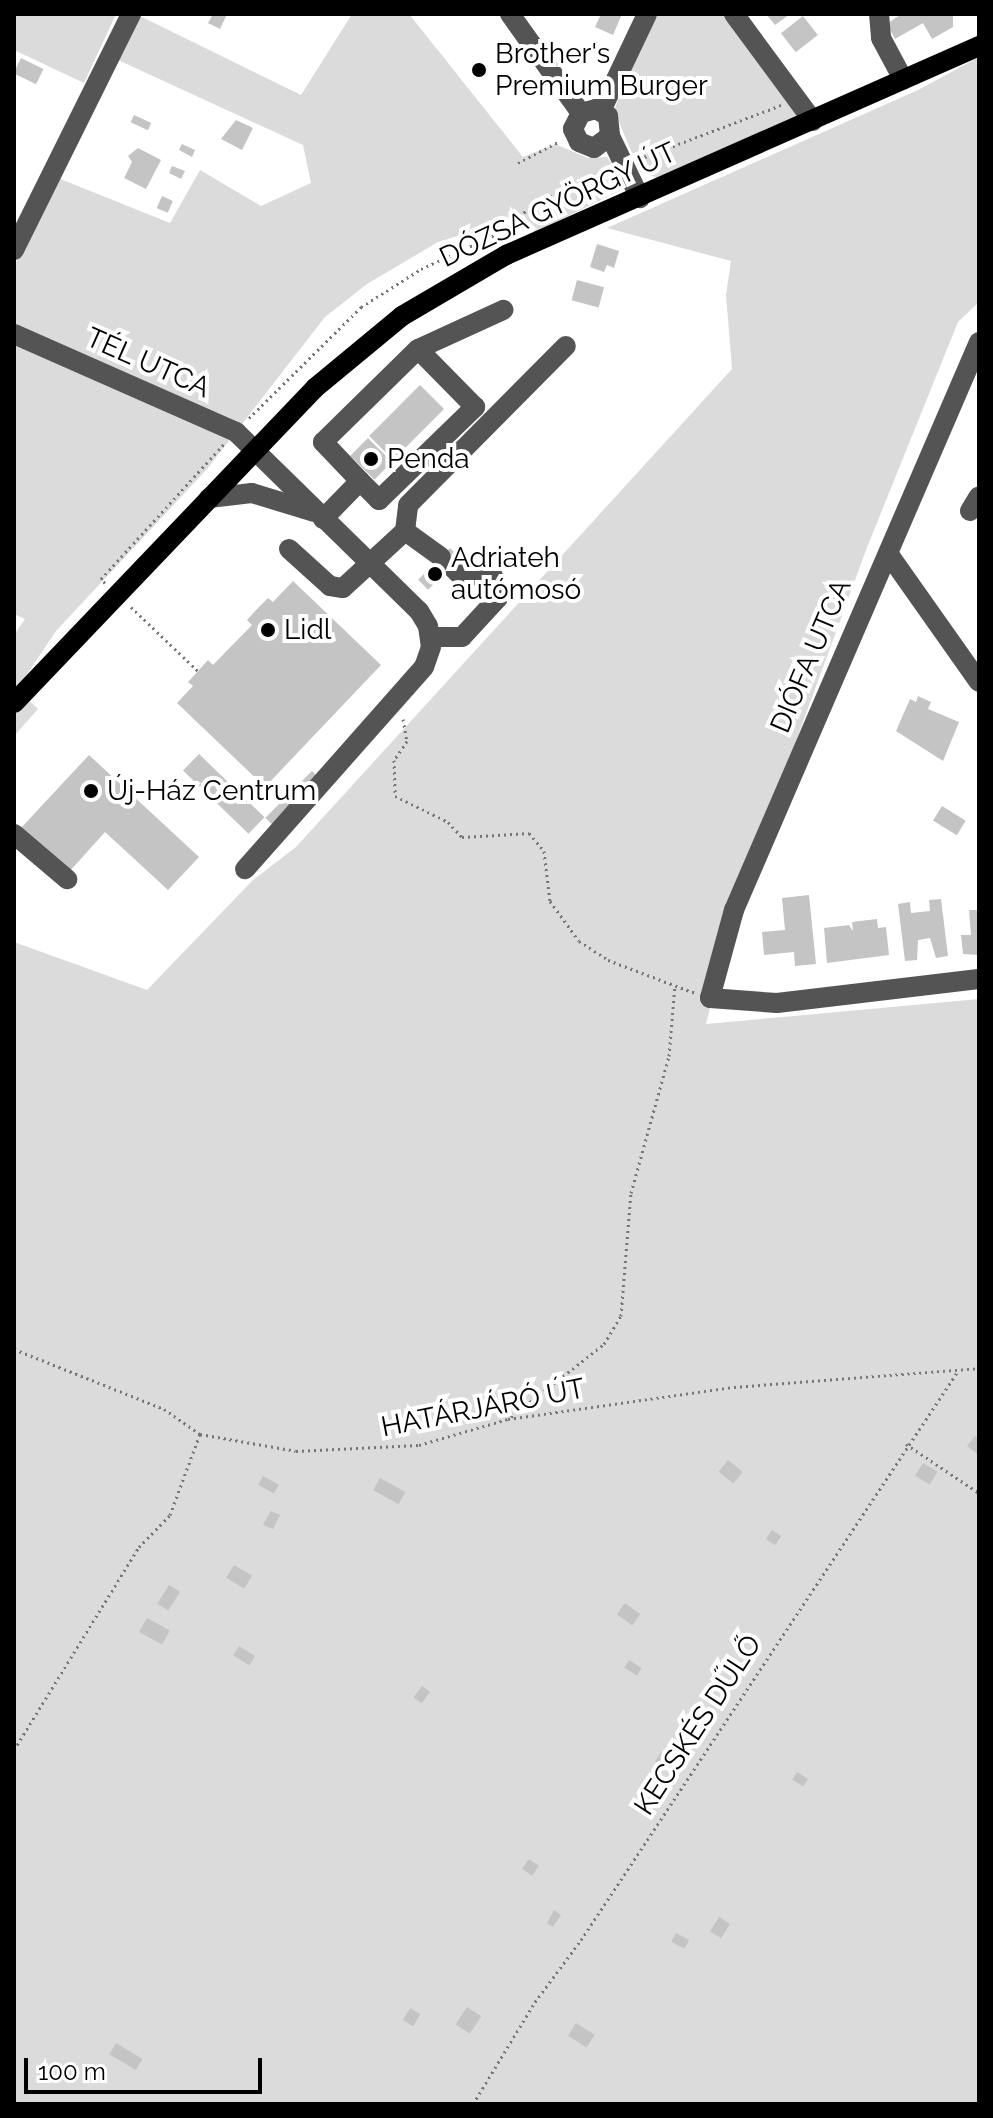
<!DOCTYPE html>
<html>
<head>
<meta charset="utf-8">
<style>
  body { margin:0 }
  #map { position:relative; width:993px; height:2118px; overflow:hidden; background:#fff; font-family:Raleway,sans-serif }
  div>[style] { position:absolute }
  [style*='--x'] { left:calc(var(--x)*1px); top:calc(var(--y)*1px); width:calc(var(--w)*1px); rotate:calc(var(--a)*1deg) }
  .green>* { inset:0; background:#dbdbdb }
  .building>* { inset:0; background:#c4c4c4; transform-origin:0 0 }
  .path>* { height:3px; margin-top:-1.5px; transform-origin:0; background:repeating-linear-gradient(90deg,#767676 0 2px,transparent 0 6px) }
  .minor>* { height:20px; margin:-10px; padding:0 10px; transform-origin:10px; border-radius:10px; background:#545454 }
  .major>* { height:20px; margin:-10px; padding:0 10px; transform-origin:10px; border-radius:10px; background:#000 }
  .dots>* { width:22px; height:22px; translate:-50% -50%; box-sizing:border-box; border:4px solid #fff; border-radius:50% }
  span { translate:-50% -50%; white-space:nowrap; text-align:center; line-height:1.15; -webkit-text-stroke:8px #fff; paint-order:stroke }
  .poi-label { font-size:28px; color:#000 }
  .left { translate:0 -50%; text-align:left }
  .street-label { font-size:28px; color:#000 }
  .frame { position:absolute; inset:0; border:16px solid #000; pointer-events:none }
  .scale { position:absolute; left:24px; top:2058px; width:238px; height:36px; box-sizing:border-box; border:4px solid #000; border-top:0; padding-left:10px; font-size:24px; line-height:28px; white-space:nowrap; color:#000; -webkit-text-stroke:6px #fff; paint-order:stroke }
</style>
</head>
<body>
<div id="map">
  <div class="green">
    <i style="clip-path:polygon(14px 14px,116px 14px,84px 83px,14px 50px)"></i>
    <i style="clip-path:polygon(352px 14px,409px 14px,523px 157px,555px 144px,588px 158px,607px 157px,624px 181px,621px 190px,534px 233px,524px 215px,438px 242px,367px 284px,325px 317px,207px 469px,56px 631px,17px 689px,38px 709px,14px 736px,14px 635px,25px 619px,14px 614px,14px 266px,58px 178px,170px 223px,200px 170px,261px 206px,311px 183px,303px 145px,118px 60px,140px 16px,301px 95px)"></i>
    <i style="clip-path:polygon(655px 14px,727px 14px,798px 103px,797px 117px,658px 178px,640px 172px,614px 110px)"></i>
    <i style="clip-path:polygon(979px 57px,979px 302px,958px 322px,866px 550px,734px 910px,706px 1024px,979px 999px,979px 2104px,14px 2104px,14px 942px,147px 990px,253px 880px,296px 847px,732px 369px,726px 295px,731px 261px,607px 228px,918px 90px)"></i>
  </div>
  <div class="building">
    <i style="clip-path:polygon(213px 14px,227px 14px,220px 29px,208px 23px)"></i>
    <i style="clip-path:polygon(601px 14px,622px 14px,613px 35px,595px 27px)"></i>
    <i style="clip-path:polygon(766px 14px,790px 14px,775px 25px)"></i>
    <i style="clip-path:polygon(901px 14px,953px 14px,953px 27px,932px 39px,923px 23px,895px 39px,887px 24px)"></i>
    <i style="left:803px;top:16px;width:24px;height:28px;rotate:52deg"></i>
    <i style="left:21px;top:58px;width:25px;height:17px;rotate:26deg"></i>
    <i style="left:134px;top:115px;width:19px;height:8px;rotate:25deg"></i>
    <i style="clip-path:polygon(236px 120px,253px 128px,242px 150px,221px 139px)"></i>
    <i style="clip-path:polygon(182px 144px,195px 150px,192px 157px,179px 150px)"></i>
    <i style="clip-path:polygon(138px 148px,161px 160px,146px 189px,124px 178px,132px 162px,128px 156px)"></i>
    <i style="clip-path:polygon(172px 166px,185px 171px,181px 179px,169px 173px)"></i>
    <i style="left:162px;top:196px;width:12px;height:13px;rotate:24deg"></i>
    <i style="clip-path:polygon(597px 244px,619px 251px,614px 268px,607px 265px,604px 272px,590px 267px)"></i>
    <i style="left:577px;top:280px;width:28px;height:21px;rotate:15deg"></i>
    <i style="left:420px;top:385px;width:34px;height:72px;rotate:45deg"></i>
    <i style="left:368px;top:438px;width:34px;height:25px;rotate:45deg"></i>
    <i style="left:450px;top:548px;width:14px;height:45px;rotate:45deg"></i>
    <i style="clip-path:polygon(293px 581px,381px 665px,265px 787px,177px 703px,193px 686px,188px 682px,208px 660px,213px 665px,252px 625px,247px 620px,257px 609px,268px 598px,273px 602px)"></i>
    <i style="clip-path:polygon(918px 696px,931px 702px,928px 709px,959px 722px,943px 761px,896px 731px,910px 699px,916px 702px)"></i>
    <i style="left:199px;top:754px;width:91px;height:23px;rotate:44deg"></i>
    <i style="clip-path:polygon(89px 755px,199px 857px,168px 890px,105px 832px,69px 872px,21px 828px)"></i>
    <i style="left:312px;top:771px;width:10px;height:66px;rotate:45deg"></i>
    <i style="left:942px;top:806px;width:28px;height:17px;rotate:32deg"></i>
    <i style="clip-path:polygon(809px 895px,816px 964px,795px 966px,794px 952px,764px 955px,762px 932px,785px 930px,782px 898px)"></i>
    <i style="clip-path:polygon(941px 899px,948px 956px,936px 958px,930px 938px,918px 940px,917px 960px,905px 961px,898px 904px,910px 902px,911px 913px,930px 911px,929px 900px)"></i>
    <i style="clip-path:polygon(969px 910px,979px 910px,979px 955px,963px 954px,961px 935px,971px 935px)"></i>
    <i style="clip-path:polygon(877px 919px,878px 928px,886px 927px,889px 955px,827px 963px,824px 928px,849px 925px,853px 931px,852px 922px)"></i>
    <i style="clip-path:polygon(975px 1436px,979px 1439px,979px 1455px,967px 1446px)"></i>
    <i style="left:728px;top:1460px;width:19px;height:15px;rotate:39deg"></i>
    <i style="left:923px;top:1463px;width:17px;height:15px;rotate:31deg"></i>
    <i style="left:263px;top:1476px;width:18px;height:10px;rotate:29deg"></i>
    <i style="left:380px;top:1478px;width:29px;height:14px;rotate:29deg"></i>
    <i style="clip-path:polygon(271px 1511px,280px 1515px,273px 1529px,263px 1525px)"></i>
    <i style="left:772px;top:1530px;width:11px;height:11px;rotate:34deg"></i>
    <i style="left:234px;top:1565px;width:21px;height:15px;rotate:31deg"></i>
    <i style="left:169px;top:1585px;width:13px;height:22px;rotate:32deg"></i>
    <i style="left:625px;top:1603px;width:19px;height:14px;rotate:36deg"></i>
    <i style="left:147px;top:1618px;width:26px;height:16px;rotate:29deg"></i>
    <i style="left:239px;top:1646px;width:19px;height:11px;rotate:32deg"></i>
    <i style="left:629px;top:1660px;width:15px;height:9px;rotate:32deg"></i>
    <i style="left:422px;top:1686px;width:10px;height:14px;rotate:37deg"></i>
    <i style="left:661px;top:1752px;width:13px;height:11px;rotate:32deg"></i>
    <i style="left:797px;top:1772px;width:13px;height:9px;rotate:32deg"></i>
    <i style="left:529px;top:1859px;width:12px;height:12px;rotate:35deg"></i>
    <i style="clip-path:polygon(554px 1910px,561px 1915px,553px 1927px,547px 1923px)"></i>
    <i style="left:719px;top:1917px;width:13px;height:17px;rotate:32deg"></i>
    <i style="left:676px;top:1933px;width:15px;height:10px;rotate:28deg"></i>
    <i style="left:467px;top:2007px;width:17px;height:21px;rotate:33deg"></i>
    <i style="left:410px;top:2008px;width:12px;height:14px;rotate:31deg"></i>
    <i style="left:576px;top:2023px;width:22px;height:15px;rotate:32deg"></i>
    <i style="left:116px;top:2043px;width:31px;height:13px;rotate:31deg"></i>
  </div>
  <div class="path">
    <i style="--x:639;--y:159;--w:152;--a:-20.8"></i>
    <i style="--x:518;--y:163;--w:47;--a:-27.6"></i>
    <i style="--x:249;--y:418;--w:158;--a:-44.7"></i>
    <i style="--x:361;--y:307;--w:71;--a:-32.3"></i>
    <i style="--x:421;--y:269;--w:88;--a:-24.8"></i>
    <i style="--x:501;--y:232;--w:43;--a:-40.3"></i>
    <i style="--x:534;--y:204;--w:79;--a:-25.6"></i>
    <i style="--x:105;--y:583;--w:6;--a:-135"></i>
    <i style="--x:101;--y:579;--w:183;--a:-47.7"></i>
    <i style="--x:131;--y:607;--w:93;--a:43.7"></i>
    <i style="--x:403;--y:719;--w:22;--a:80"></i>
    <i style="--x:407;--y:741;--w:23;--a:124"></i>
    <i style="--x:394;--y:760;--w:36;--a:88"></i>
    <i style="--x:395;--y:796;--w:59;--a:26.1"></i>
    <i style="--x:448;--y:822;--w:21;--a:47"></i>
    <i style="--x:462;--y:837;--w:67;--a:-3.4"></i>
    <i style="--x:529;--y:833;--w:23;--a:50"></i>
    <i style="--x:544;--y:851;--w:50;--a:83.2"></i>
    <i style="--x:550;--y:901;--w:49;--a:54.1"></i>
    <i style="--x:579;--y:941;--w:35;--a:33"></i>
    <i style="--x:608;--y:960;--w:93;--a:20.8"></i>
    <i style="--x:14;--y:1349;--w:162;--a:21.8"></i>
    <i style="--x:164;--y:1409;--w:44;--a:34.8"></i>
    <i style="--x:200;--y:1434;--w:97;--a:10"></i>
    <i style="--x:296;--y:1451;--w:123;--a:-2.8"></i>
    <i style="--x:419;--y:1445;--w:93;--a:-16.3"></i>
    <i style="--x:508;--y:1419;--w:228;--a:-8.1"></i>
    <i style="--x:734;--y:1387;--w:246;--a:-4.4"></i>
    <i style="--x:511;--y:1417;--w:118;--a:-38.1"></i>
    <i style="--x:604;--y:1344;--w:33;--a:-59"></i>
    <i style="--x:621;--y:1316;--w:123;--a:-85.4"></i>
    <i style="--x:631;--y:1193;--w:142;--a:-74.5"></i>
    <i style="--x:669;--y:1056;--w:71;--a:-85.2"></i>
    <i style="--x:906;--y:1444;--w:88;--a:33.9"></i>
    <i style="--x:14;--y:1750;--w:238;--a:-58.4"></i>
    <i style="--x:139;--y:1547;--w:45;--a:-45.9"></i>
    <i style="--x:170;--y:1515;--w:86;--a:-69.7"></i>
    <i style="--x:473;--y:2104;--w:119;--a:-58.7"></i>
    <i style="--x:535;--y:2002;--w:77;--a:-53.4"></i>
    <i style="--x:581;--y:1940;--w:683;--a:-56.47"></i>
  </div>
  <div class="minor">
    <i style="--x:510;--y:14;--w:122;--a:54.4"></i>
    <i style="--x:581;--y:113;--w:16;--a:-15"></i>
    <i style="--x:596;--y:109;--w:14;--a:30"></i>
    <i style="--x:608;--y:116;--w:20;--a:84"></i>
    <i style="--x:610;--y:136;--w:69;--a:64.2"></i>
    <i style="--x:734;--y:14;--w:133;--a:53.6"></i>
    <i style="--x:879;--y:14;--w:24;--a:85"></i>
    <i style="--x:881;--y:38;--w:47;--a:61.8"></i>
    <i style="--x:601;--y:111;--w:107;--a:-64.6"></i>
    <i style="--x:581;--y:113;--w:18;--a:117"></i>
    <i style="--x:573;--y:129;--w:14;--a:65"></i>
    <i style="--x:579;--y:142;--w:16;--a:22"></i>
    <i style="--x:594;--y:148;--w:20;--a:-37"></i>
    <i style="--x:14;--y:250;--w:263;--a:-63.6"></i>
    <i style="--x:14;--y:334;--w:243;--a:23.8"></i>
    <i style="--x:236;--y:432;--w:256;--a:44.4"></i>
    <i style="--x:419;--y:611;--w:17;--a:59"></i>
    <i style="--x:428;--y:626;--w:21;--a:82"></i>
    <i style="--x:431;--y:647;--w:21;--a:109"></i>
    <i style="--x:424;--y:667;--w:270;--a:131.5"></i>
    <i style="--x:979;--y:342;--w:619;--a:113.33"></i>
    <i style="--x:734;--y:910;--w:91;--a:105.3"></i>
    <i style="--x:710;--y:998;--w:67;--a:4.3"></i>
    <i style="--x:777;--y:1003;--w:203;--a:-6.8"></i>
    <i style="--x:418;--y:349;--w:94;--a:-24.6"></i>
    <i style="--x:209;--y:498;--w:43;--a:-6.6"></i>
    <i style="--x:252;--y:493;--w:65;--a:17"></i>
    <i style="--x:970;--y:511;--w:17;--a:-59"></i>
    <i style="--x:323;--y:519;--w:53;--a:-45.8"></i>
    <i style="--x:360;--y:481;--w:27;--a:45"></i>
    <i style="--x:379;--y:500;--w:134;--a:-44.1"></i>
    <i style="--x:475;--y:407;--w:81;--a:-134.5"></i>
    <i style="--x:418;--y:349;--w:133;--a:135.6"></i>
    <i style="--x:323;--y:442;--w:54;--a:46.5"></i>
    <i style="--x:405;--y:531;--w:26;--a:-83"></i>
    <i style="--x:408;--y:505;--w:224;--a:-45.2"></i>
    <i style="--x:405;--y:531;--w:44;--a:35.8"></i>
    <i style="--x:289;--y:549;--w:55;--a:42.1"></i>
    <i style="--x:330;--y:586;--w:13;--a:9"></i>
    <i style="--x:343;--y:588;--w:84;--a:-42.6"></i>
    <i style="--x:890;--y:556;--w:154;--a:54.8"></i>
    <i style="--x:431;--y:637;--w:31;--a:0"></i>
    <i style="--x:462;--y:637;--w:53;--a:-47.3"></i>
    <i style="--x:498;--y:598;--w:22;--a:-103"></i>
    <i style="--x:493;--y:577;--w:16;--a:-165"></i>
    <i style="--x:478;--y:573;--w:15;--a:157"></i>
    <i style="--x:464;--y:579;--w:17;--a:-135"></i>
    <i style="--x:14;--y:834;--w:70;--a:40.3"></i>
  </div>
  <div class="major">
    <i style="--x:14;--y:703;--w:436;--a:-46.3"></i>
    <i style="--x:315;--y:388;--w:113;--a:-39.6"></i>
    <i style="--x:402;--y:316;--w:121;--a:-30.4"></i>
    <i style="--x:506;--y:255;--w:517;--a:-23.84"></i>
  </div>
  <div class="dots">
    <i style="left:479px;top:70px;background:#000"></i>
    <i style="left:371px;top:459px;background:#000"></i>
    <i style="left:435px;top:574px;background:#000"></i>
    <i style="left:268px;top:630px;background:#000"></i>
    <i style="left:91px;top:791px;background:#000"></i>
  </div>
  <div class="poi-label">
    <span class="left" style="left:495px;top:70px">Brother's<br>Premium Burger</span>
    <span class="left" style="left:387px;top:459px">Penda</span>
    <span class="left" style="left:451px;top:574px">Adriateh<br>autómosó</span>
    <span class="left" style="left:284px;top:630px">Lidl</span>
    <span class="left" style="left:107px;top:791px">Új-Ház Centrum</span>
  </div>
  <div class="street-label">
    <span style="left:558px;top:205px;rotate:-25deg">DÓZSA GYÖRGY ÚT</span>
    <span style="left:148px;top:363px;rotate:24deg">TÉL UTCA</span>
    <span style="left:811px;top:656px;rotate:-67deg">DIÓFA UTCA</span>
    <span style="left:483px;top:1408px;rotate:-11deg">HATÁRJÁRÓ ÚT</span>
    <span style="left:698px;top:1725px;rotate:-57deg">KECSKÉS DŰLŐ</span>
  </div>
  <div class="frame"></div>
  <div class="scale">100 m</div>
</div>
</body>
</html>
